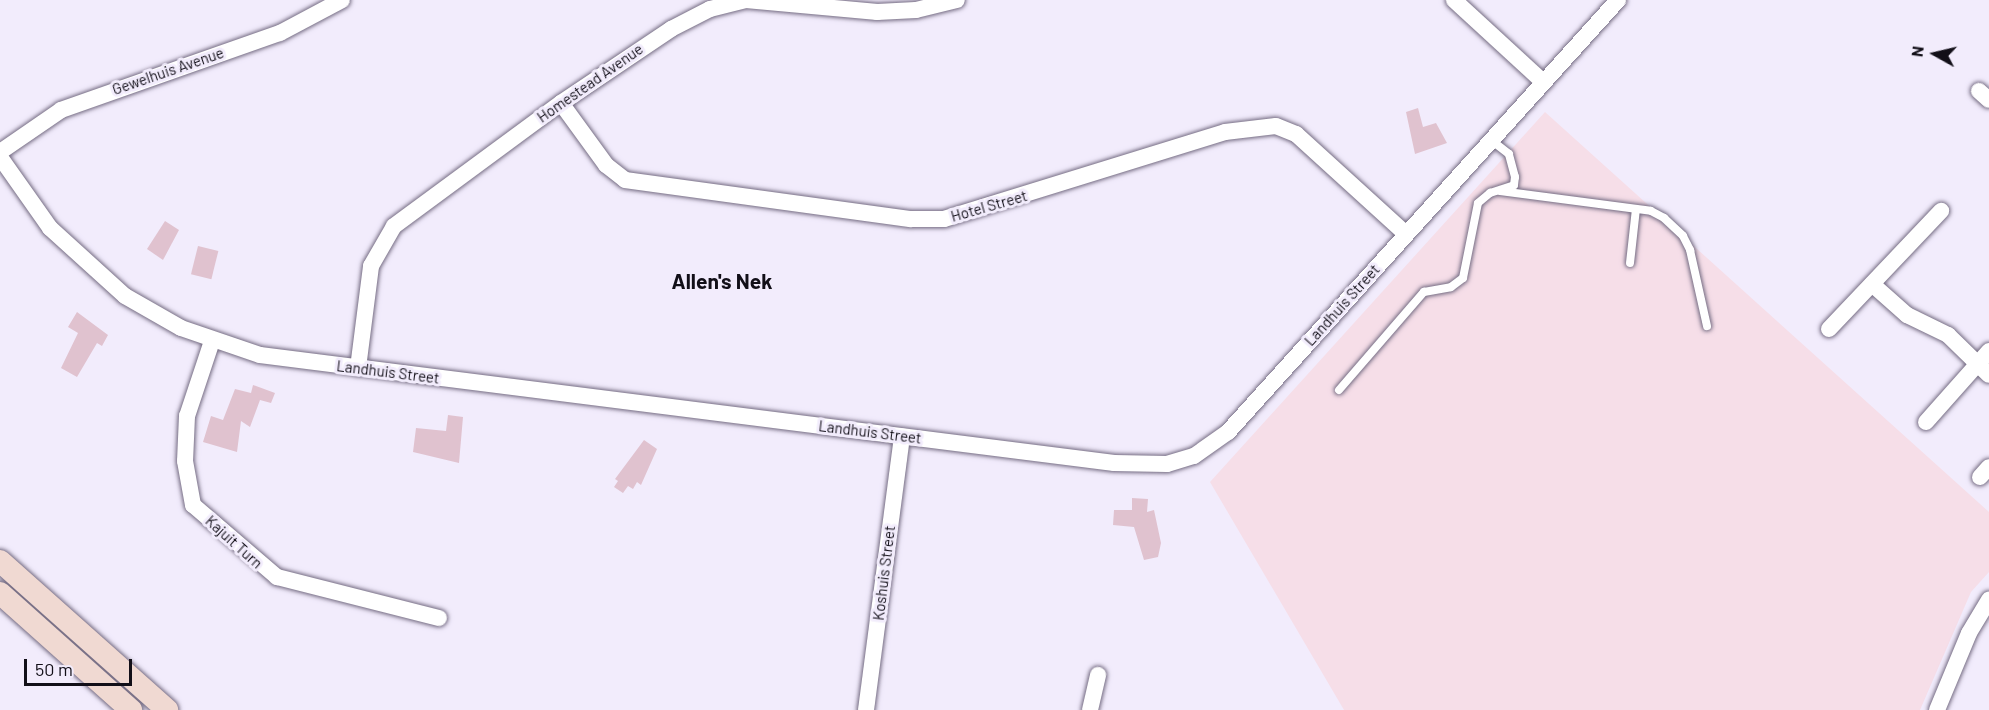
<!DOCTYPE html>
<html>
<head>
<meta charset="utf-8">
<style>
  body { margin:0 }
  #map { position:relative; width:1989px; height:710px; overflow:hidden; background:#f2ecfc; font-family:Barlow,sans-serif }
  div>[style] { position:absolute }
  [style*='--x'] { left:calc(var(--x)*1px); top:calc(var(--y)*1px); width:calc(var(--w)*1px); rotate:calc(var(--a)*1deg) }
  .education>* { inset:0; background:#f6dee8 }
  .building>* { inset:0; background:#e0c2cf; transform-origin:0 0 }
  .roads { filter:drop-shadow(0 0 2px #756c83) drop-shadow(0 0 2px #756c83) }
  .service>* { height:8px; margin:-4px; padding:0 4px; transform-origin:4px; border-radius:4px; background:#fff }
  .minor>* { height:16px; margin:-8px; padding:0 8px; transform-origin:8px; border-radius:8px; background:#fff }
  .secondary>* { height:22px; margin:-11px; padding:0 11px; transform-origin:11px; border-radius:11px; background:#f0d9d2 }
  span { translate:-50% -50%; white-space:nowrap; text-align:center; line-height:1.15; -webkit-text-stroke:6px #f2ecfc; paint-order:stroke }
  .street-label { font-size:15px; color:#120f18 }
  .district-label { font-size:21px; color:#120f18; font-weight:700 }
  .north { position:absolute; left:1905px; top:24px; width:60px; height:60px; -webkit-text-stroke:4px #f2ecfc; paint-order:stroke; rotate:278deg; font-size:16px; font-weight:700; line-height:24px; text-align:center; color:#120f18 }
  .north::after { content:''; display:block; margin:auto; width:21px; height:27px; background:#120f18; clip-path:polygon(50% 0,100% 100%,50% 72%,0 100%) }
  .scale { position:absolute; left:24px; top:659px; width:108px; height:27px; box-sizing:border-box; border:3px solid #120f18; border-top:0; padding-left:8px; font-size:18px; line-height:21px; white-space:nowrap; color:#120f18; -webkit-text-stroke:4px #f2ecfc; paint-order:stroke }
</style>
</head>
<body>
<div id="map">
  <div class="education">
    <i style="clip-path:polygon(1545px 112px,1989px 512px,1989px 572px,1971px 592px,1920px 710px,1344px 710px,1210px 482px)"></i>
  </div>
  <div class="building">
    <i style="clip-path:polygon(1418px 108px,1423px 127px,1436px 123px,1447px 143px,1415px 154px,1406px 112px)"></i>
    <i style="clip-path:polygon(165px 221px,179px 230px,163px 260px,147px 249px)"></i>
    <i style="left:198px;top:246px;width:21px;height:29px;rotate:14deg"></i>
    <i style="clip-path:polygon(77px 312px,108px 335px,102px 346px,97px 343px,77px 377px,61px 368px,78px 333px,68px 327px)"></i>
    <i style="clip-path:polygon(253px 385px,275px 393px,271px 403px,260px 400px,250px 427px,241px 421px,237px 452px,203px 442px,211px 416px,223px 420px,235px 389px,251px 393px)"></i>
    <i style="clip-path:polygon(448px 415px,463px 417px,459px 463px,413px 452px,416px 428px,446px 431px)"></i>
    <i style="clip-path:polygon(644px 440px,657px 449px,641px 485px,637px 482px,633px 489px,628px 486px,623px 493px,614px 487px,618px 481px,615px 479px)"></i>
    <i style="clip-path:polygon(1132px 498px,1148px 499px,1147px 512px,1154px 510px,1161px 543px,1158px 557px,1144px 560px,1134px 527px,1113px 525px,1114px 510px,1132px 510px)"></i>
  </div>
  <div class="roads">
    <div class="service">
      <i style="--x:1500;--y:191;--w:152;--a:7.5"></i>
      <i style="--x:1651;--y:211;--w:15;--a:28"></i>
      <i style="--x:1664;--y:218;--w:26;--a:43"></i>
      <i style="--x:1683;--y:236;--w:16;--a:63"></i>
      <i style="--x:1690;--y:250;--w:78;--a:77.4"></i>
      <i style="--x:1630;--y:263;--w:54;--a:-83.7"></i>
      <i style="--x:1339;--y:390;--w:130;--a:-49.1"></i>
      <i style="--x:1424;--y:292;--w:27;--a:-10"></i>
      <i style="--x:1451;--y:287;--w:15;--a:-37"></i>
      <i style="--x:1463;--y:278;--w:76;--a:-78.7"></i>
      <i style="--x:1478;--y:203;--w:16;--a:-40"></i>
      <i style="--x:1490;--y:193;--w:25;--a:-18"></i>
      <i style="--x:1514;--y:185;--w:8;--a:-83"></i>
      <i style="--x:1515;--y:177;--w:24;--a:-105"></i>
      <i style="--x:1509;--y:154;--w:24;--a:-142"></i>
    </div>
    <div class="minor">
      <i style="--x:1454;--y:0;--w:120;--a:42.6"></i>
      <i style="--x:1979;--y:91;--w:13;--a:42"></i>
      <i style="--x:561;--y:103;--w:77;--a:54"></i>
      <i style="--x:606;--y:165;--w:24;--a:38"></i>
      <i style="--x:625;--y:180;--w:289;--a:7.8"></i>
      <i style="--x:911;--y:219;--w:33;--a:0"></i>
      <i style="--x:944;--y:219;--w:294;--a:-17.2"></i>
      <i style="--x:1225;--y:132;--w:51;--a:-6.7"></i>
      <i style="--x:1276;--y:126;--w:22;--a:22"></i>
      <i style="--x:1296;--y:134;--w:149;--a:42.3"></i>
      <i style="--x:0;--y:152;--w:74;--a:-34.5"></i>
      <i style="--x:61;--y:110;--w:232;--a:-19.4"></i>
      <i style="--x:280;--y:33;--w:70;--a:-28"></i>
      <i style="--x:0;--y:157;--w:87;--a:54.8"></i>
      <i style="--x:50;--y:228;--w:101;--a:42.2"></i>
      <i style="--x:125;--y:296;--w:64;--a:29.7"></i>
      <i style="--x:181;--y:328;--w:83;--a:18.9"></i>
      <i style="--x:260;--y:355;--w:861;--a:7.21"></i>
      <i style="--x:1114;--y:463;--w:53;--a:1.1"></i>
      <i style="--x:1167;--y:464;--w:28;--a:-17"></i>
      <i style="--x:1194;--y:456;--w:42;--a:-35.2"></i>
      <i style="--x:1228;--y:432;--w:582;--a:-47.92"></i>
      <i style="--x:1872;--y:284;--w:47;--a:41.5"></i>
      <i style="--x:1907;--y:315;--w:46;--a:26"></i>
      <i style="--x:1948;--y:335;--w:57;--a:44.3"></i>
      <i style="--x:1829;--y:329;--w:163;--a:-46.5"></i>
      <i style="--x:212;--y:341;--w:79;--a:108.4"></i>
      <i style="--x:187;--y:416;--w:45;--a:92.5"></i>
      <i style="--x:185;--y:461;--w:45;--a:79.7"></i>
      <i style="--x:193;--y:505;--w:111;--a:40.6"></i>
      <i style="--x:277;--y:577;--w:167;--a:14.2"></i>
      <i style="--x:358;--y:368;--w:103;--a:-82.7"></i>
      <i style="--x:371;--y:266;--w:46;--a:-60.1"></i>
      <i style="--x:394;--y:226;--w:207;--a:-36.4"></i>
      <i style="--x:561;--y:103;--w:133;--a:-33.9"></i>
      <i style="--x:671;--y:29;--w:44;--a:-27.1"></i>
      <i style="--x:710;--y:9;--w:37;--a:-14"></i>
      <i style="--x:746;--y:0;--w:132;--a:5.2"></i>
      <i style="--x:877;--y:12;--w:39;--a:-3"></i>
      <i style="--x:916;--y:10;--w:42;--a:-13.7"></i>
      <i style="--x:1926;--y:422;--w:95;--a:-48.4"></i>
      <i style="--x:1980;--y:477;--w:13;--a:-48"></i>
      <i style="--x:866;--y:710;--w:276;--a:-82.5"></i>
      <i style="--x:1090;--y:710;--w:36;--a:-77"></i>
      <i style="--x:1937;--y:710;--w:83;--a:-67.4"></i>
      <i style="--x:1969;--y:633;--w:39;--a:-59"></i>
    </div>
    <div class="secondary">
      <i style="--x:0;--y:561;--w:224;--a:41.7"></i>
      <i style="--x:0;--y:593;--w:176;--a:41.8"></i>
    </div>
  </div>
  <div class="street-label">
    <span style="left:168px;top:71px;rotate:-19deg">Gewelhuis Avenue</span>
    <span style="left:590px;top:83px;rotate:-35deg">Homestead Avenue</span>
    <span style="left:989px;top:206px;rotate:-16deg">Hotel Street</span>
    <span style="left:1342px;top:305px;rotate:-48deg">Landhuis Street</span>
    <span style="left:388px;top:372px;rotate:7deg">Landhuis Street</span>
    <span style="left:870px;top:432px;rotate:7deg">Landhuis Street</span>
    <span style="left:234px;top:542px;rotate:42deg">Kajuit Turn</span>
    <span style="left:884px;top:573px;rotate:-83deg">Koshuis Street</span>
  </div>
  <div class="district-label">
    <span style="left:722px;top:281px">Allen's Nek</span>
  </div>
  <div class="north">N</div>
  <div class="scale">50 m</div>
</div>
</body>
</html>
